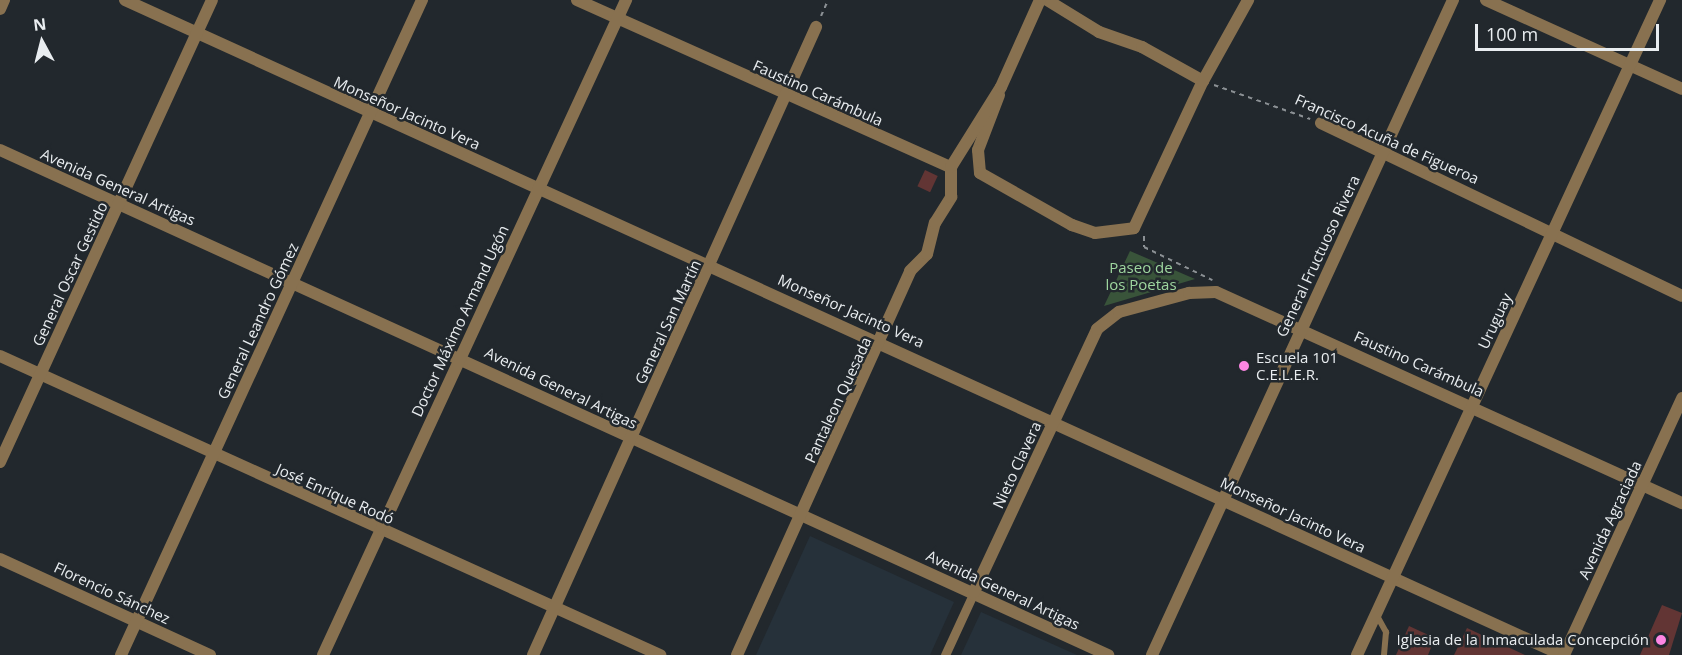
<!DOCTYPE html>
<html>
<head>
<meta charset="utf-8">
<style>
  body { margin:0 }
  #map { position:relative; width:1682px; height:655px; overflow:hidden; background:#22282d; font-family:"Open Sans",sans-serif }
  div>[style] { position:absolute }
  [style*='--x'] { left:calc(var(--x)*1px); top:calc(var(--y)*1px); width:calc(var(--w)*1px); rotate:calc(var(--a)*1deg) }
  .built>* { inset:0; background:#26313a }
  .green>* { inset:0; background:#39543a }
  .building>* { inset:0; background:#623534; transform-origin:0 0 }
  .path>* { height:2px; margin-top:-1px; transform-origin:0; background:repeating-linear-gradient(90deg,#8b9094 0 4.5px,transparent 0 9px) }
  .service>* { height:6px; margin:-3px; padding:0 3px; transform-origin:3px; border-radius:3px; background:#887150 }
  .pedestrian>* { height:9px; margin:-4.5px; padding:0 4.5px; transform-origin:4.5px; border-radius:4.5px; background:#887150 }
  .minor>* { height:12px; margin:-6px; padding:0 6px; transform-origin:6px; border-radius:6px; background:#887150 }
  .dots>* { width:16px; height:16px; translate:-50% -50%; box-sizing:border-box; border:3px solid #22282d; border-radius:50% }
  span { translate:-50% -50%; white-space:nowrap; text-align:center; line-height:1.15; -webkit-text-stroke:5px #22282d; paint-order:stroke }
  .street-label { font-size:15px; color:#e9edf0 }
  .park-label { font-size:15px; color:#9ed69f }
  .poi-label { font-size:15px; color:#e9edf0 }
  .left { translate:0 -50%; text-align:left }
  .right { translate:-100% -50%; text-align:right }
  .north { position:absolute; left:12px; top:12px; width:60px; height:60px; -webkit-text-stroke:4px #22282d; paint-order:stroke; rotate:353deg; font-size:16px; font-weight:700; line-height:24px; text-align:center; color:#e9edf0 }
  .north::after { content:''; display:block; margin:auto; width:21px; height:27px; background:#e9edf0; clip-path:polygon(50% 0,100% 100%,50% 72%,0 100%) }
  .scale { position:absolute; left:1475px; top:24px; width:184px; height:27px; box-sizing:border-box; border:3px solid #e9edf0; border-top:0; padding-left:8px; font-size:18px; line-height:21px; white-space:nowrap; color:#e9edf0; -webkit-text-stroke:4px #22282d; paint-order:stroke }
</style>
</head>
<body>
<div id="map">
  <div class="built">
    <i style="clip-path:polygon(810px 536px,954px 602px,930px 655px,756px 655px)"></i>
    <i style="clip-path:polygon(981px 612px,1077px 655px,961px 655px)"></i>
  </div>
  <div class="green">
    <i style="clip-path:polygon(1130px 251px,1195px 279px,1104px 306px)"></i>
  </div>
  <div class="building">
    <i style="left:925px;top:170px;width:14px;height:18px;rotate:25deg"></i>
    <i style="clip-path:polygon(1662px 605px,1682px 613px,1669px 655px,1640px 655px)"></i>
    <i style="clip-path:polygon(1409px 626px,1435px 638px,1428px 655px,1396px 655px)"></i>
    <i style="clip-path:polygon(1467px 628px,1525px 655px,1454px 655px)"></i>
  </div>
  <div class="path">
    <i style="--x:821;--y:16;--w:17;--a:-66"></i>
    <i style="--x:1214;--y:85;--w:102;--a:19.5"></i>
    <i style="--x:1144;--y:236;--w:11;--a:90"></i>
    <i style="--x:1144;--y:247;--w:76;--a:25.9"></i>
  </div>
  <div class="service">
    <i style="--x:1376;--y:614;--w:21;--a:61"></i>
    <i style="--x:1386;--y:632;--w:23;--a:95"></i>
  </div>
  <div class="pedestrian">
    <i style="--x:945;--y:655;--w:69;--a:-65.3"></i>
  </div>
  <div class="minor">
    <i style="--x:125;--y:0;--w:1579;--a:24.5"></i>
    <i style="--x:577;--y:0;--w:410;--a:24.1"></i>
    <i style="--x:1047;--y:0;--w:61;--a:31.6"></i>
    <i style="--x:1099;--y:32;--w:46;--a:19.2"></i>
    <i style="--x:1142;--y:47;--w:70;--a:29.1"></i>
    <i style="--x:1486;--y:0;--w:215;--a:24.4"></i>
    <i style="--x:0;--y:9;--w:10;--a:-66"></i>
    <i style="--x:999;--y:95;--w:59;--a:110.9"></i>
    <i style="--x:978;--y:150;--w:23;--a:85"></i>
    <i style="--x:980;--y:173;--w:106;--a:29.5"></i>
    <i style="--x:1072;--y:225;--w:24;--a:19"></i>
    <i style="--x:1095;--y:233;--w:39;--a:-7"></i>
    <i style="--x:1134;--y:228;--w:162;--a:-64.9"></i>
    <i style="--x:1203;--y:81;--w:93;--a:-60.9"></i>
    <i style="--x:1321;--y:123;--w:400;--a:25.6"></i>
    <i style="--x:0;--y:150;--w:1218;--a:24.5"></i>
    <i style="--x:0;--y:356;--w:725;--a:24.37"></i>
    <i style="--x:0;--y:462;--w:508;--a:-65.35"></i>
    <i style="--x:0;--y:559;--w:231;--a:24.6"></i>
    <i style="--x:974;--y:592;--w:290;--a:-64.9"></i>
    <i style="--x:1097;--y:329;--w:28;--a:-38"></i>
    <i style="--x:1119;--y:312;--w:73;--a:-15.2"></i>
    <i style="--x:1189;--y:293;--w:27;--a:-2"></i>
    <i style="--x:1216;--y:292;--w:512;--a:24.36"></i>
    <i style="--x:121;--y:655;--w:721;--a:-65.32"></i>
    <i style="--x:323;--y:655;--w:722;--a:-65.17"></i>
    <i style="--x:533;--y:655;--w:689;--a:-65.74"></i>
    <i style="--x:737;--y:655;--w:421;--a:-65.7"></i>
    <i style="--x:910;--y:271;--w:24;--a:-45"></i>
    <i style="--x:927;--y:254;--w:32;--a:-76"></i>
    <i style="--x:935;--y:223;--w:31;--a:-58"></i>
    <i style="--x:951;--y:197;--w:30;--a:-90"></i>
    <i style="--x:951;--y:167;--w:94;--a:-58"></i>
    <i style="--x:1001;--y:87;--w:95;--a:-65.9"></i>
    <i style="--x:1152;--y:655;--w:721;--a:-65.32"></i>
    <i style="--x:1357;--y:655;--w:722;--a:-65.17"></i>
    <i style="--x:1564;--y:655;--w:283;--a:-65.3"></i>
  </div>
  <div class="dots">
    <i style="left:1244px;top:366px;background:#fc86e3"></i>
    <i style="left:1661px;top:640px;background:#fc86e3"></i>
  </div>
  <div class="street-label">
    <span style="left:818px;top:93px;rotate:24deg">Faustino Carámbula</span>
    <span style="left:407px;top:113px;rotate:24deg">Monseñor Jacinto Vera</span>
    <span style="left:1387px;top:139px;rotate:24deg">Francisco Acuña de Figueroa</span>
    <span style="left:118px;top:187px;rotate:24deg">Avenida General Artigas</span>
    <span style="left:1318px;top:256px;rotate:-65deg">General Fructuoso Rivera</span>
    <span style="left:70px;top:274px;rotate:-65deg">General Oscar Gestido</span>
    <span style="left:851px;top:311px;rotate:24deg">Monseñor Jacinto Vera</span>
    <span style="left:258px;top:321px;rotate:-65deg">General Leandro Gómez</span>
    <span style="left:460px;top:321px;rotate:-65deg">Doctor Máximo Armand Ugón</span>
    <span style="left:1495px;top:321px;rotate:-65deg">Uruguay</span>
    <span style="left:668px;top:322px;rotate:-65deg">General San Martín</span>
    <span style="left:1419px;top:364px;rotate:24deg">Faustino Carámbula</span>
    <span style="left:561px;top:388px;rotate:26deg">Avenida General Artigas</span>
    <span style="left:838px;top:400px;rotate:-65deg">Pantaleon Quesada</span>
    <span style="left:1017px;top:465px;rotate:-65deg">Nieto Clavera</span>
    <span style="left:335px;top:494px;rotate:24deg">José Enrique Rodó</span>
    <span style="left:1293px;top:515px;rotate:25deg">Monseñor Jacinto Vera</span>
    <span style="left:1610px;top:520px;rotate:-65deg">Avenida Agraciada</span>
    <span style="left:1003px;top:590px;rotate:25deg">Avenida General Artigas</span>
    <span style="left:112px;top:593px;rotate:25deg">Florencio Sánchez</span>
  </div>
  <div class="park-label">
    <span style="left:1141px;top:276px">Paseo de<br>los Poetas</span>
  </div>
  <div class="poi-label">
    <span class="left" style="left:1256px;top:366px">Escuela 101<br>C.E.L.E.R.</span>
    <span class="right" style="left:1649px;top:640px">Iglesia de la Inmaculada Concepción</span>
  </div>
  <div class="north">N</div>
  <div class="scale">100 m</div>
</div>
</body>
</html>
